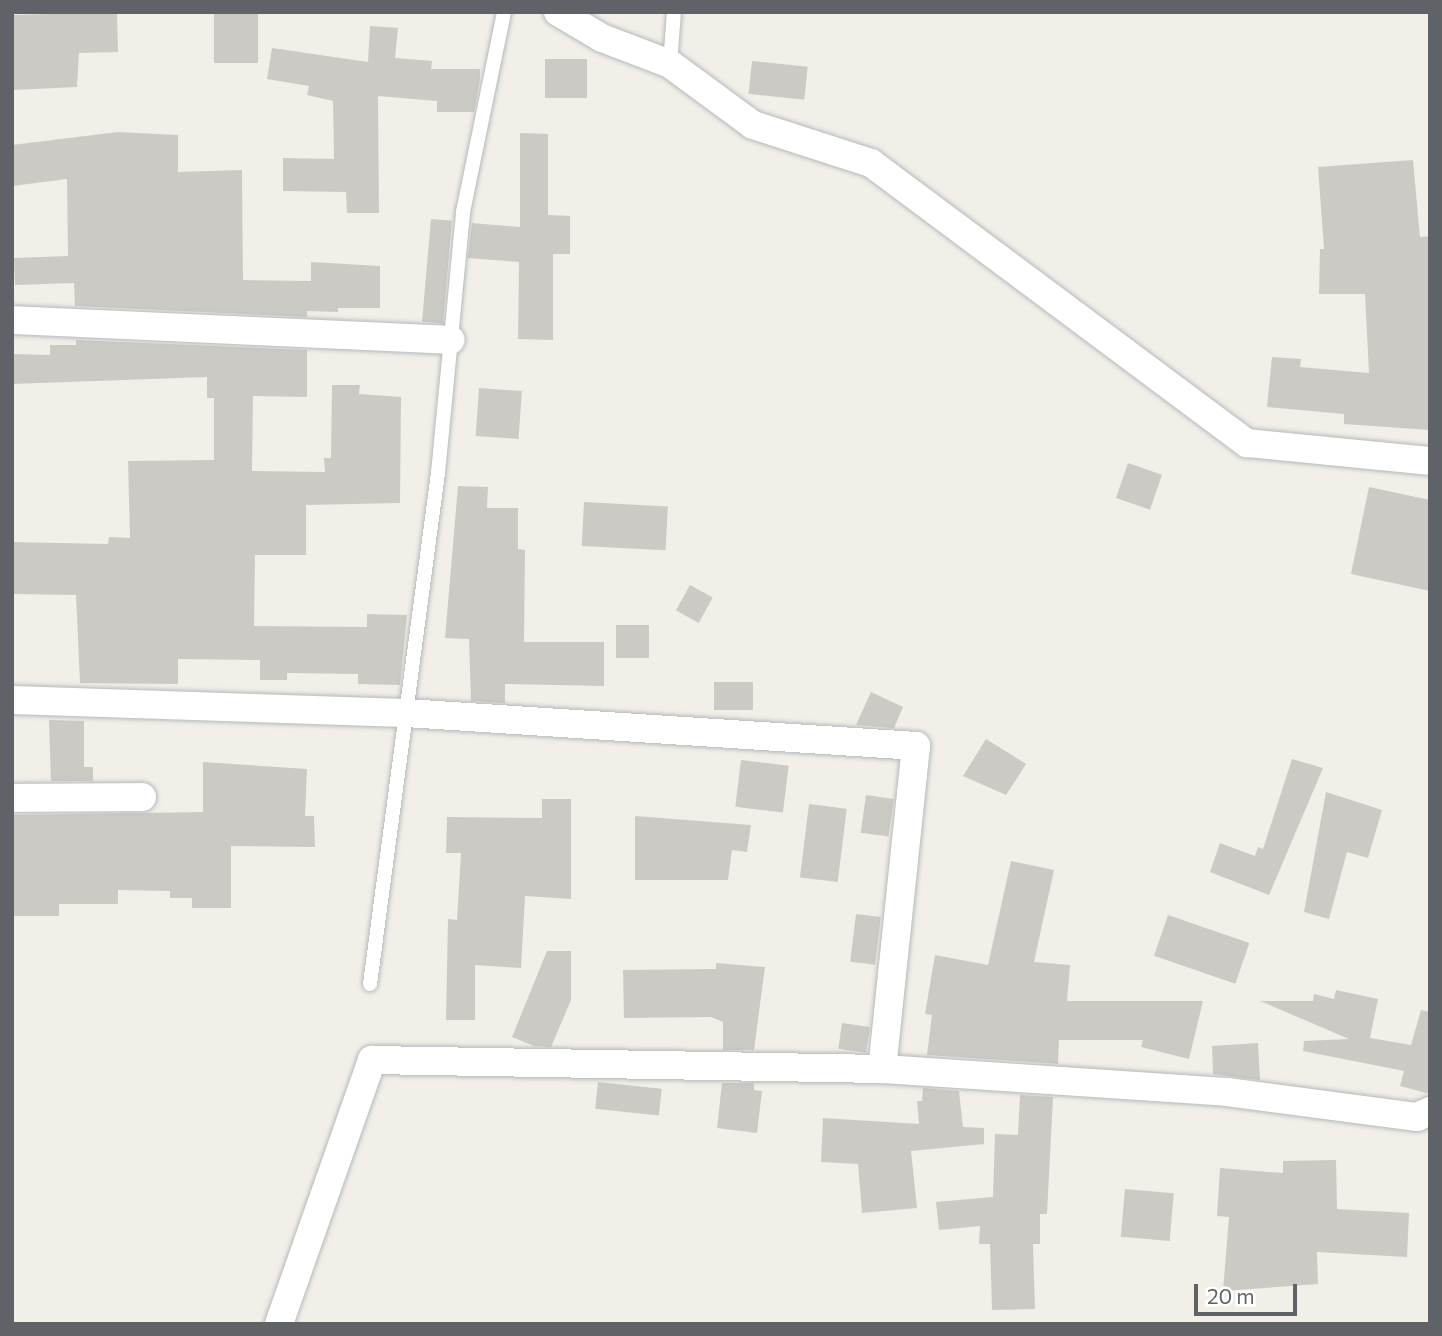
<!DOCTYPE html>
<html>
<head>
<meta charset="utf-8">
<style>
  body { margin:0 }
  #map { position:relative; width:1442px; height:1336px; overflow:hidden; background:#f1efe8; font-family:Commissioner,sans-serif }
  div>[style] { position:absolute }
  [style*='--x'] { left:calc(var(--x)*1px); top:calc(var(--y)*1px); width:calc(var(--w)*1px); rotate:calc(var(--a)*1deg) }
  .building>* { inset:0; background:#cccac5; transform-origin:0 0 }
  .roads { filter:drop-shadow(0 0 2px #b5b8bc) drop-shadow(0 0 2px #b5b8bc) }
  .service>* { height:14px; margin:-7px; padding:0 7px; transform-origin:7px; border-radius:7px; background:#fff }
  .minor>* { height:28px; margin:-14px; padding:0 14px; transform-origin:14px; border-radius:14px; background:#fff }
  span { translate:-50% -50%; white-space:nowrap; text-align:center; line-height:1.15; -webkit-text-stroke:6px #fff; paint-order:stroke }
  .frame { position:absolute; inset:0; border:14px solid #5f6368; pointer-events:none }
  .scale { position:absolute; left:1194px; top:1284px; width:103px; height:32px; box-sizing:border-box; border:4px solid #5f6368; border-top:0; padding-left:9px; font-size:21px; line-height:24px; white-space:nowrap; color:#5f6368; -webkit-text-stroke:5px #fff; paint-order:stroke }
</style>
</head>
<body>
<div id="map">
  <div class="building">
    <i style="clip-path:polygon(117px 12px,118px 52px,79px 53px,77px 87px,12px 90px,12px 15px)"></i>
    <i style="left:214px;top:12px;width:44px;height:51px"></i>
    <i style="clip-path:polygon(370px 26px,398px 28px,395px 58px,432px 61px,431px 69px,480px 69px,480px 79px,474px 112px,437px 112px,437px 101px,378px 96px,379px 213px,347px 213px,346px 192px,283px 191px,283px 158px,334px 159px,333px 101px,307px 95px,309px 86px,267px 79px,272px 48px,368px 62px)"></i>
    <i style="left:545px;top:59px;width:42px;height:39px"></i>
    <i style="left:752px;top:61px;width:56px;height:33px;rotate:6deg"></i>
    <i style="clip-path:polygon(118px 132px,178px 135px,178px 172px,242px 170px,243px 280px,311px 281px,311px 262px,380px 266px,380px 308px,338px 308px,338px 312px,307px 311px,307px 317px,75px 306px,74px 283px,15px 285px,14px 258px,68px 256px,67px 179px,12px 186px,12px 145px)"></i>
    <i style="clip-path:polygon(520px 133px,548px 134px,548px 215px,570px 216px,570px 254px,553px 254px,553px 340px,518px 339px,519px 262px,468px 258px,472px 223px,520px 227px)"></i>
    <i style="clip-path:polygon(1413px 160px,1420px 237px,1430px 236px,1430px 430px,1344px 424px,1344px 414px,1267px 407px,1272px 357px,1301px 359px,1300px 367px,1369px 373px,1365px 294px,1319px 294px,1320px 249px,1324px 249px,1318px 167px)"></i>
    <i style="left:431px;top:219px;width:21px;height:103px;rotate:5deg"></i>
    <i style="clip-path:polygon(76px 340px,307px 350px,307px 397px,253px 396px,252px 471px,325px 472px,324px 458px,331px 458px,332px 385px,360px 385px,359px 394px,401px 397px,400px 503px,306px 505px,306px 555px,255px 555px,254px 626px,367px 627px,367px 614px,407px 615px,400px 685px,358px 684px,358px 674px,287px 673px,287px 680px,260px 680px,260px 660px,178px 659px,178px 684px,80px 683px,76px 595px,12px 594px,12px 542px,108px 544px,109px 537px,130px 538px,128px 461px,214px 460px,214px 398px,207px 398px,207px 377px,12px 384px,12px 354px,50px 355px,50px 345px,76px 345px)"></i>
    <i style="left:479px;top:388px;width:43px;height:48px;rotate:4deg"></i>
    <i style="left:1128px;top:463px;width:36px;height:37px;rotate:19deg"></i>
    <i style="clip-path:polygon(458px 486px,488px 487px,487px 508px,518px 508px,518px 549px,525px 550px,524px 642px,604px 642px,604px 686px,505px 684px,505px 703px,471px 701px,469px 639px,445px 638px)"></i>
    <i style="clip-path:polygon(1369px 487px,1430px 500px,1430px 591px,1351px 574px)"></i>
    <i style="left:584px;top:502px;width:84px;height:44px;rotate:3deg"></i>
    <i style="left:690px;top:585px;width:26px;height:29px;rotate:29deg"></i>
    <i style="left:616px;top:625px;width:33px;height:33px"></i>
    <i style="left:714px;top:682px;width:39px;height:28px"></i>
    <i style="clip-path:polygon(871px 692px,903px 707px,894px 728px,856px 725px)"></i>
    <i style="clip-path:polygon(49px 720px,84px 721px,84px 767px,93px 767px,93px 781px,51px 781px)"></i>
    <i style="clip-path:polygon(986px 739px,1026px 764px,1006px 795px,963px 776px)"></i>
    <i style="clip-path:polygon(1292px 759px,1323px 768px,1269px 895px,1210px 872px,1220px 843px,1255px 856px,1258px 847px,1263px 849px)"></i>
    <i style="left:741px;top:760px;width:48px;height:47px;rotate:7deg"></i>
    <i style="clip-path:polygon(203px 762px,307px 769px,305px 816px,314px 816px,315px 847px,231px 846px,231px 908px,192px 908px,192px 898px,170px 898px,170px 891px,118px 890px,118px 904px,59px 904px,59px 916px,12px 916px,12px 815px,203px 812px)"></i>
    <i style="clip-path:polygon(1326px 792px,1382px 810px,1368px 858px,1347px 852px,1329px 919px,1304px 912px)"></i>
    <i style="left:866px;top:795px;width:28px;height:38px;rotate:8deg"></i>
    <i style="clip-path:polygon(542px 799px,571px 799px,571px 899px,525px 896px,521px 968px,475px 965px,475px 1020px,446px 1020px,448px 919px,457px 920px,461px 853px,446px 853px,447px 817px,542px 818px)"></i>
    <i style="left:809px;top:804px;width:38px;height:74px;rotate:7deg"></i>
    <i style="clip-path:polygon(635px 816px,751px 825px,747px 852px,732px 850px,728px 880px,635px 880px)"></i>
    <i style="clip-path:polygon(1011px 861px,1054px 870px,1034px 962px,1070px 965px,1067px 1001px,1203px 1001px,1189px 1059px,1141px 1047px,1143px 1040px,1059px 1040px,1058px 1064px,927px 1055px,932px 1015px,925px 1014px,935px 955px,988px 965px)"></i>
    <i style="left:856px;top:914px;width:25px;height:48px;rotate:7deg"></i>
    <i style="left:1168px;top:915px;width:86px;height:43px;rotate:19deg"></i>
    <i style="clip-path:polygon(547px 951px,571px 951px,571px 1000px,551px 1047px,534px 1046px,512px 1037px)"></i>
    <i style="clip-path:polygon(716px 963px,765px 967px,754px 1050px,723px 1050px,723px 1022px,711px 1017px,624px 1018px,623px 970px,716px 969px)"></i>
    <i style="clip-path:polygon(1336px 990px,1378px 999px,1370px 1038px,1411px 1045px,1421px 1010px,1430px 1012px,1430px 1094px,1400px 1086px,1404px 1071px,1303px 1051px,1304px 1041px,1349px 1039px,1260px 1001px,1313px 1001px,1314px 994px,1334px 999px)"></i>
    <i style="left:842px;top:1023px;width:28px;height:26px;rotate:8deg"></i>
    <i style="clip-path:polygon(1258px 1043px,1260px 1080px,1213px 1074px,1212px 1046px)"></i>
    <i style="left:598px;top:1082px;width:64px;height:27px;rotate:6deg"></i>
    <i style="clip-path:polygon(722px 1083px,754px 1083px,754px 1090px,762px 1091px,757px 1133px,717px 1128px)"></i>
    <i style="clip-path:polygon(923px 1088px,959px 1091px,963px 1127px,984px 1128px,984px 1144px,911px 1151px,917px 1208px,862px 1213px,858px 1164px,821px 1162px,823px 1118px,919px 1124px,917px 1101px,922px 1101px)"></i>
    <i style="clip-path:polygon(1020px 1095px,1053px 1097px,1047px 1214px,1040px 1214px,1040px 1244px,1033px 1244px,1035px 1309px,992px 1310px,990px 1244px,979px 1244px,980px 1226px,939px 1230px,936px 1202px,993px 1197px,995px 1134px,1018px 1135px)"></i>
    <i style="clip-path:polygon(1336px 1160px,1337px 1209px,1409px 1213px,1407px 1257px,1317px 1252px,1318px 1284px,1223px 1291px,1229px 1217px,1217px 1216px,1220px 1168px,1283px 1173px,1283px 1161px)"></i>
    <i style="left:1125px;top:1189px;width:49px;height:48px;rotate:5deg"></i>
  </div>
  <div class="roads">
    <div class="service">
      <i style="--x:670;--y:64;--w:52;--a:-85.6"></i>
      <i style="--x:370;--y:984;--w:516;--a:-82.42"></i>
      <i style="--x:438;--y:473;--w:262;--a:-84.5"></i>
      <i style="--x:463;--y:212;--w:204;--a:-78.4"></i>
    </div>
    <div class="minor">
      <i style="--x:558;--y:12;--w:51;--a:30.6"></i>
      <i style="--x:602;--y:38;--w:73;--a:20.9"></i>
      <i style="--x:670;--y:64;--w:103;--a:36.3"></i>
      <i style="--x:753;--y:125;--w:124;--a:17.9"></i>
      <i style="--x:871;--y:163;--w:469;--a:36.7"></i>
      <i style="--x:1247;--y:443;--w:184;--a:5.6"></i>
      <i style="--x:12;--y:320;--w:439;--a:2.6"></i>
      <i style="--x:12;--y:700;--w:394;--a:1.9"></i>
      <i style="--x:406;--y:713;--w:511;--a:3.7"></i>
      <i style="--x:916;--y:746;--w:325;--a:96"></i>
      <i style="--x:12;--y:798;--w:130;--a:-0.4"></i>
      <i style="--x:279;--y:1324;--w:280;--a:-70.6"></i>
      <i style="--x:372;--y:1060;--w:510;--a:1.01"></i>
      <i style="--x:882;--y:1069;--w:346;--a:3.8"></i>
      <i style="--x:1227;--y:1092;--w:192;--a:7.5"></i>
      <i style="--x:1417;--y:1117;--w:14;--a:-25"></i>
    </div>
  </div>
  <div class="frame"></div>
  <div class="scale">20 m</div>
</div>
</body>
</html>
